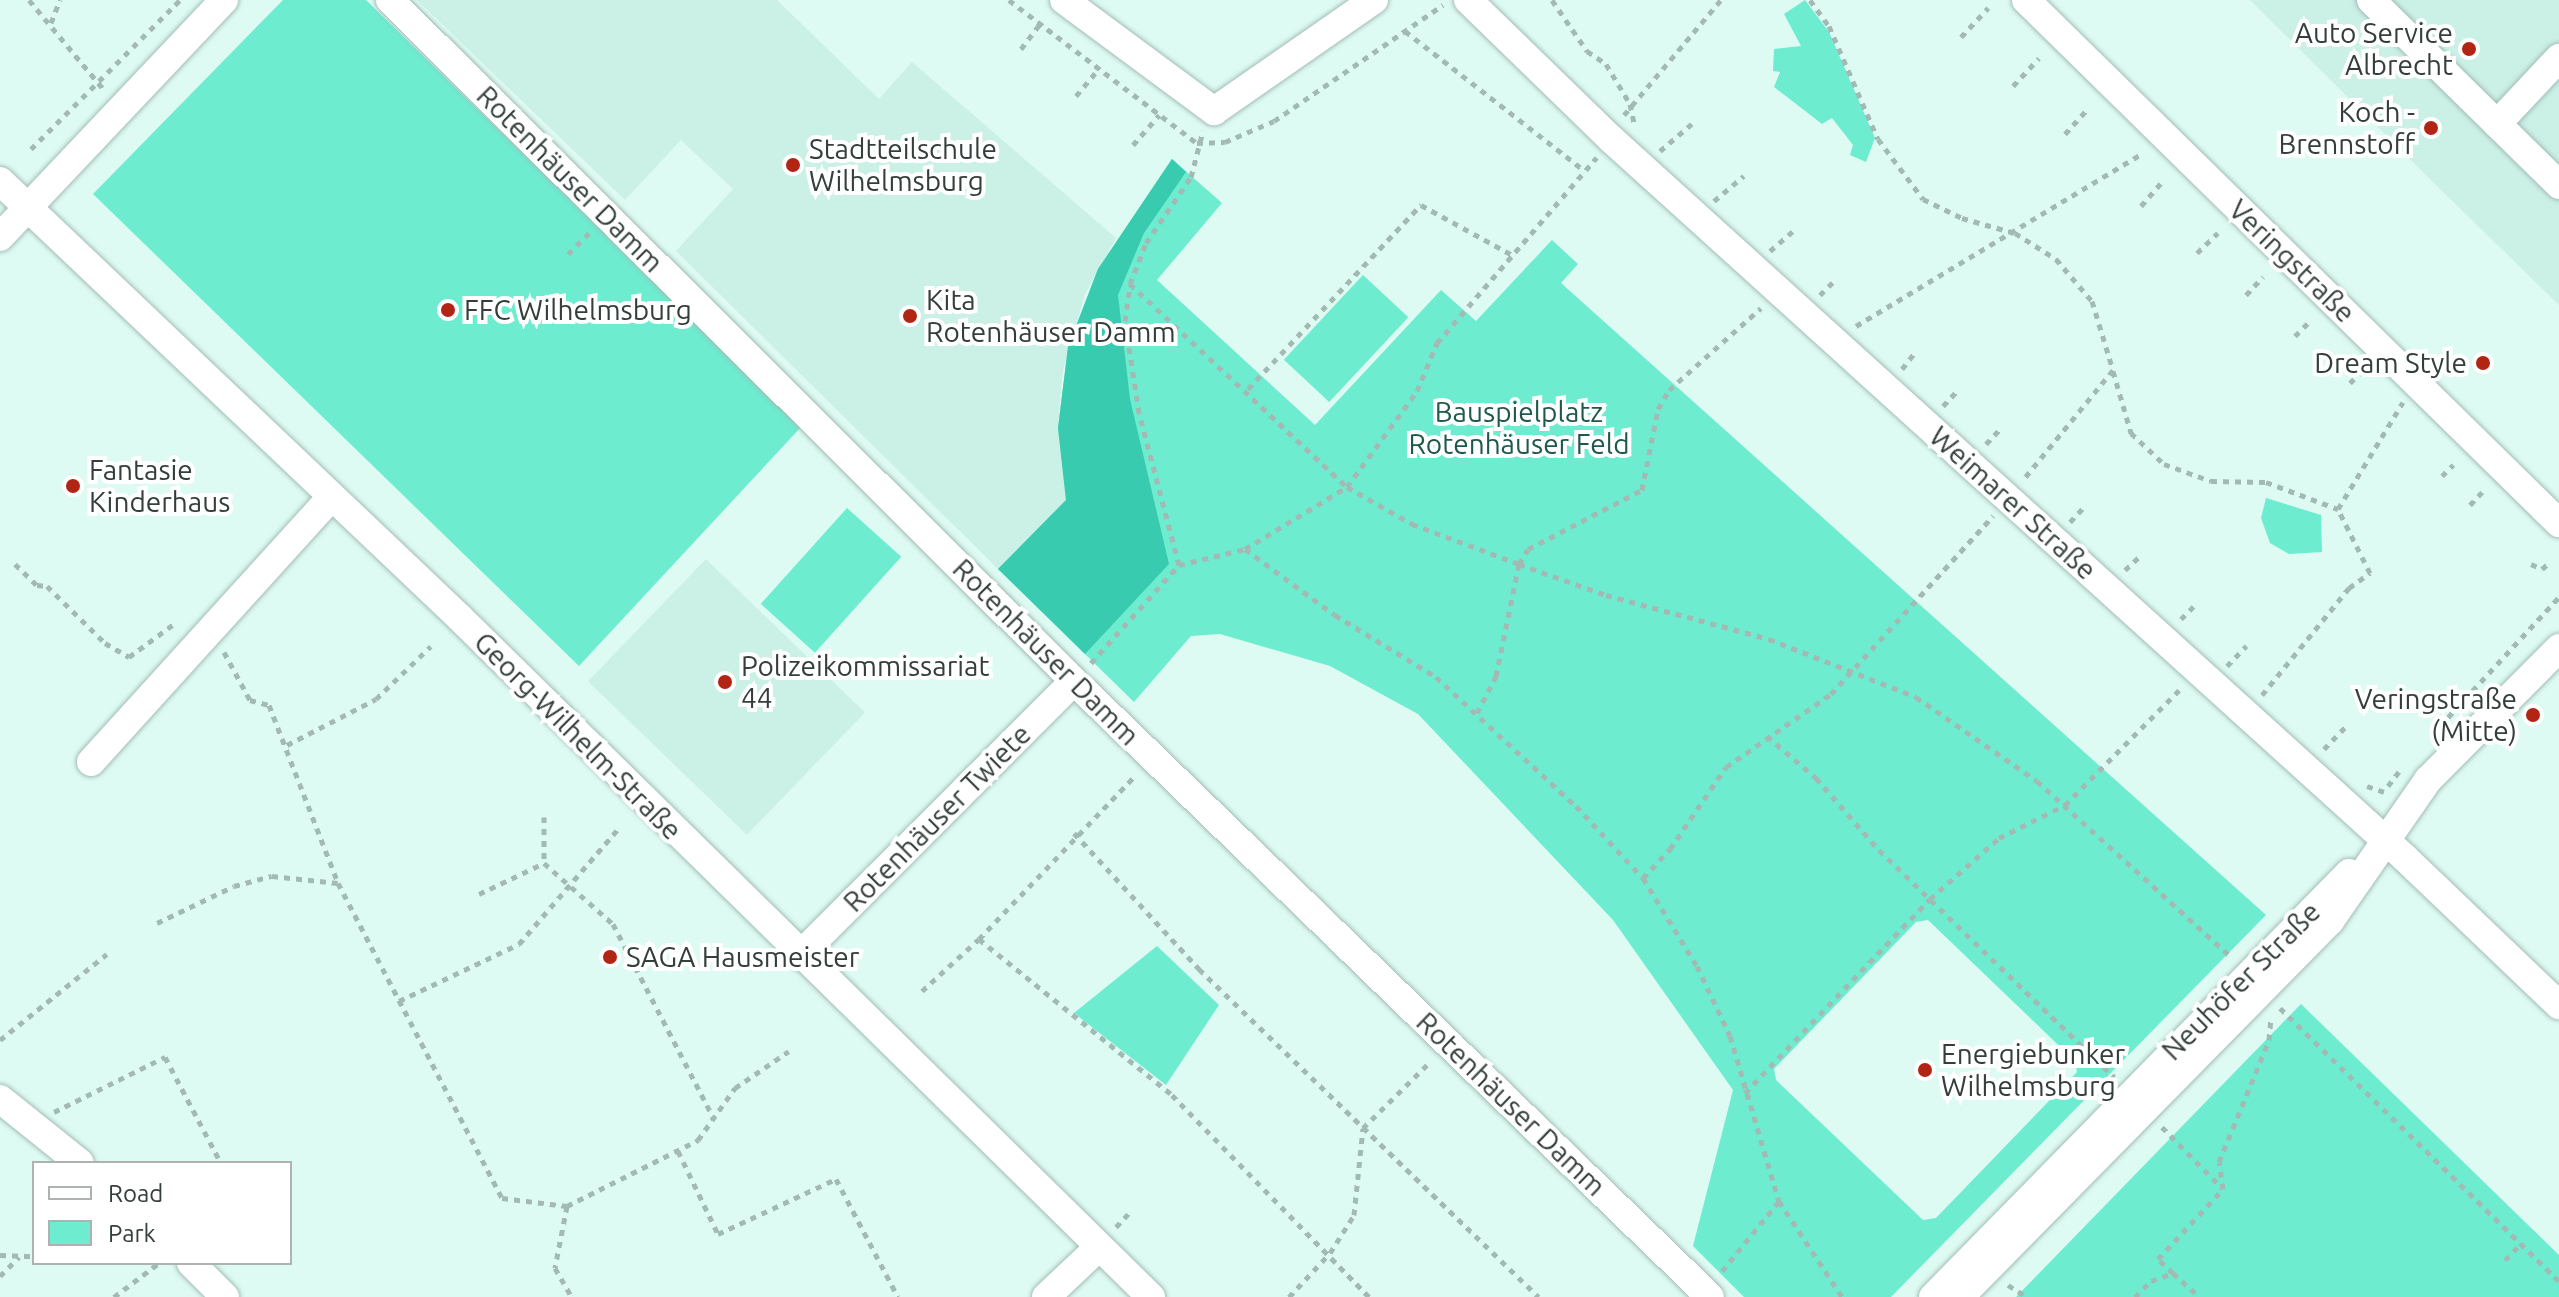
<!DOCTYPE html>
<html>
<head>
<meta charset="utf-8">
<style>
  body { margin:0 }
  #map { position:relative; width:2559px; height:1297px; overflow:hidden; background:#defbf3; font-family:Ubuntu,sans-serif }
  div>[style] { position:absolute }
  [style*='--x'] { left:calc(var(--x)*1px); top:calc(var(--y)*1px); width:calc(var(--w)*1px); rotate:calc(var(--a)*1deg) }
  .built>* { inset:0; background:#cbf0e6; transform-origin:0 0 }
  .green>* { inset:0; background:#6decd0; transform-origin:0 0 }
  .forest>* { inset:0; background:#38cbaf }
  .path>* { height:5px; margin-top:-2.5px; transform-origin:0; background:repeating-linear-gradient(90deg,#a3bab4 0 6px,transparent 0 12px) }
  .roads { filter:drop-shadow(0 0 2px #a2bdb6) drop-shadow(0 0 2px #a2bdb6) }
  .minor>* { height:28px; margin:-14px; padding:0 14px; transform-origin:14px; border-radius:14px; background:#fff }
  .dots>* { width:22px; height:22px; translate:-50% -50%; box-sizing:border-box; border:4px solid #fff; border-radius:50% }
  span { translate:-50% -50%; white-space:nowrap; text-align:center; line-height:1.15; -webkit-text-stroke:8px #fff; paint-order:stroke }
  .poi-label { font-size:28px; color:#343f3c }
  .right { translate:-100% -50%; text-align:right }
  .left { translate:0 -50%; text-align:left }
  .street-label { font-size:28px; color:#343f3c }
  .park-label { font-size:28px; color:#1f584c }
  .legend { position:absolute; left:32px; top:1161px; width:260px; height:104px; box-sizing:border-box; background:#fff; border:2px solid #aeb2b1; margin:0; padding:10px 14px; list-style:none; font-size:24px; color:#343f3c }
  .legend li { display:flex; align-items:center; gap:16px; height:40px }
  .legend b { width:40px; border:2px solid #aeb2b1 }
</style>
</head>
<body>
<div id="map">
  <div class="built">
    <i style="clip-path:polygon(417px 0,777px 0,879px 99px,912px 62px,1116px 238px,1085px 294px,1062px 375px,1058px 428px,1066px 500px,998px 569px,676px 251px,733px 189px,681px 140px,625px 200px)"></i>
    <i style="clip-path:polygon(2250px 0,2559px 0,2559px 305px,2442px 191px)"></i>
    <i style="left:706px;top:559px;width:221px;height:170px;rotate:44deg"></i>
  </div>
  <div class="green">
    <i style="clip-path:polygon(283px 0,366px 0,802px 426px,579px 666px,93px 194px)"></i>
    <i style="clip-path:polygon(1805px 0,1829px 32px,1875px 138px,1866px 162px,1850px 155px,1853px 145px,1832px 118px,1822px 124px,1774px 87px,1780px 72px,1773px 71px,1774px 49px,1801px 46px,1784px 14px)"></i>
    <i style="clip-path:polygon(evenodd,1172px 159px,1222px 203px,1157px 280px,1315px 425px,1441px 290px,1476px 321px,1552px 240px,1578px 264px,1561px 283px,2266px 915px,1891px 1297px,1744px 1297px,1693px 1246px,1733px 1090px,1613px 920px,1418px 714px,1330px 666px,1220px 634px,1191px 636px,1134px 702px,998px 569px,1066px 500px,1058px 428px,1068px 347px,1098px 269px,1172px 159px,1928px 920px,2075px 1061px,2077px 1072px,1936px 1218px,1923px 1220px,1776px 1080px,1774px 1069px,1916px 922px,1928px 920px)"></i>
    <i style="left:1363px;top:275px;width:62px;height:116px;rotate:43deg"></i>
    <i style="clip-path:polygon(2266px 498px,2321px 515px,2322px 552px,2289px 554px,2270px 543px,2261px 518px)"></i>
    <i style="left:847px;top:508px;width:73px;height:129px;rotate:42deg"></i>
    <i style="clip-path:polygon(1157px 946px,1219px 1005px,1166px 1085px,1074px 1013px)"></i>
    <i style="clip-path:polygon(2301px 1004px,2559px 1255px,2559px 1297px,2016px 1297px)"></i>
  </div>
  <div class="forest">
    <i style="clip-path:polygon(1172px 159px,1186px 172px,1144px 233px,1118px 295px,1130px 399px,1169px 564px,1085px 654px,998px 569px,1066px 500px,1058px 428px,1068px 347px,1098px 269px)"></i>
  </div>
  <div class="path">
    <i style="--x:29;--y:0;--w:119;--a:50.1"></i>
    <i style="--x:1009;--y:0;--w:236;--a:37.3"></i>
    <i style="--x:1197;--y:143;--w:28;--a:-2"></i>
    <i style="--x:1225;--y:142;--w:53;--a:-23.2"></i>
    <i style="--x:1274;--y:121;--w:205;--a:-34.5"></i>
    <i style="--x:1552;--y:0;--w:62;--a:55.5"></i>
    <i style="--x:1587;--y:51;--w:23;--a:34"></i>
    <i style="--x:1606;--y:64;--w:47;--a:59"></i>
    <i style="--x:1630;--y:104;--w:19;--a:78"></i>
    <i style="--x:1810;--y:0;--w:32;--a:54"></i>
    <i style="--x:1829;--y:26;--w:123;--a:66.6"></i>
    <i style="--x:1878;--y:139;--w:75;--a:53.1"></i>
    <i style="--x:1923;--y:199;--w:43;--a:26"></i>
    <i style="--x:1962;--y:218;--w:55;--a:15.8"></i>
    <i style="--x:2015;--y:233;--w:49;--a:32.4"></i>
    <i style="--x:2056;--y:259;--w:55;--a:49.4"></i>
    <i style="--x:2092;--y:301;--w:72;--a:73.1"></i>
    <i style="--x:2113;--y:370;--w:144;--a:129.3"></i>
    <i style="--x:51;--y:23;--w:25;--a:-69"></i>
    <i style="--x:1405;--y:31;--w:228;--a:37.9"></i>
    <i style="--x:1961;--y:37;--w:40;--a:-47"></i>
    <i style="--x:1021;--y:49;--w:31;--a:-53"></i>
    <i style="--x:2013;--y:86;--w:38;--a:-47"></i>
    <i style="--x:1076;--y:96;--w:35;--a:-50"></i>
    <i style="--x:1624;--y:115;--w:150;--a:-49.9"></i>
    <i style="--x:2065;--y:134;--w:36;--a:-48"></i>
    <i style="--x:1133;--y:145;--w:40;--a:-49"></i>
    <i style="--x:31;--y:149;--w:211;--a:-45"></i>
    <i style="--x:1660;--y:151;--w:46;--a:-40.6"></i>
    <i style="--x:1714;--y:201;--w:39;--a:-40"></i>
    <i style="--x:2141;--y:206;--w:35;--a:-49"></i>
    <i style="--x:1770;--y:251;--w:30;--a:-41"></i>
    <i style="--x:2197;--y:253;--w:29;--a:-44"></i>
    <i style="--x:568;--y:254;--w:30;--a:-45"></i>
    <i style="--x:1130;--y:284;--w:297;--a:43.1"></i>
    <i style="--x:1347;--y:487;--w:119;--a:-53.9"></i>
    <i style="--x:1417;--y:391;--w:52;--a:-67.4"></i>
    <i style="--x:1437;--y:343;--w:245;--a:-49.3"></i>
    <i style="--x:1820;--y:295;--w:23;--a:-45"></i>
    <i style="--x:2246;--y:295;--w:25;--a:-47"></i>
    <i style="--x:1856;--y:326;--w:331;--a:-31.1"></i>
    <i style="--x:2295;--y:336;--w:18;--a:-45"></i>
    <i style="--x:1902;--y:369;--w:23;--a:-52"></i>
    <i style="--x:2113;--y:371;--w:65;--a:73.8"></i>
    <i style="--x:2131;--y:433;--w:45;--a:43.2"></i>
    <i style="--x:2164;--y:464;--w:50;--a:19.9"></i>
    <i style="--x:2211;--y:481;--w:55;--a:1"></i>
    <i style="--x:2266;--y:482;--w:77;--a:20.6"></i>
    <i style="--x:2338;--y:509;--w:125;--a:-58.7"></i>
    <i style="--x:2350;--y:383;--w:13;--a:-45"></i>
    <i style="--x:1248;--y:389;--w:253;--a:-46.8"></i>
    <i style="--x:1421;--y:205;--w:106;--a:28.7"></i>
    <i style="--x:1943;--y:406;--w:23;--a:-47"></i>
    <i style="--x:1986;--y:444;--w:23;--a:-47"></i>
    <i style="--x:2442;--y:476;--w:16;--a:-45"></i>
    <i style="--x:2470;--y:505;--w:18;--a:-47"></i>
    <i style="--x:2070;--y:522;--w:23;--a:-47"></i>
    <i style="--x:1245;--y:549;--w:112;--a:36.3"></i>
    <i style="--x:1335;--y:615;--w:119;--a:31.5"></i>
    <i style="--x:1436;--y:677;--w:190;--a:42.7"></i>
    <i style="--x:1576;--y:806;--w:98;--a:47.1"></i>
    <i style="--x:1643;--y:878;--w:103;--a:58.5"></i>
    <i style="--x:1697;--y:966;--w:77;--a:64.8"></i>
    <i style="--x:1730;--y:1036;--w:172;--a:73.5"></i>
    <i style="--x:1779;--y:1201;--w:115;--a:56.7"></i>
    <i style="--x:15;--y:564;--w:30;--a:44"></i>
    <i style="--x:37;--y:585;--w:10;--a:6"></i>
    <i style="--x:47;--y:586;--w:81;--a:44.5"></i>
    <i style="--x:105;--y:643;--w:28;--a:30"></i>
    <i style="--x:129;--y:657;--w:56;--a:-36.3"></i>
    <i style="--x:2531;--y:564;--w:12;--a:24"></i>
    <i style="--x:2542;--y:569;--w:11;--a:-41"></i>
    <i style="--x:1179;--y:565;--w:157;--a:-104.7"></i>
    <i style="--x:1139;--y:413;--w:93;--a:-98.7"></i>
    <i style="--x:1125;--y:321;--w:37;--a:-82"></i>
    <i style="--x:1130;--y:284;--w:44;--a:-68.7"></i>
    <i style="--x:1146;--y:243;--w:80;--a:-55.7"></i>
    <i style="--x:1191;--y:177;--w:48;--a:-75.4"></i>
    <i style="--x:2125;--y:570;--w:23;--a:-43"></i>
    <i style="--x:2181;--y:619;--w:23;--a:-45"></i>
    <i style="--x:224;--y:652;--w:55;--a:61.6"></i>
    <i style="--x:250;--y:700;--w:20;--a:15"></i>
    <i style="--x:269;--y:705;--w:191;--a:68.8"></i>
    <i style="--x:338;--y:883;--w:355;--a:62.5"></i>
    <i style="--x:502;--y:1198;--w:65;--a:7"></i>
    <i style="--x:567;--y:1206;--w:63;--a:101"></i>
    <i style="--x:555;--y:1268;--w:34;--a:60"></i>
    <i style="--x:1091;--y:663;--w:132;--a:-48.1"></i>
    <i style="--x:1179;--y:565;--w:68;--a:-13.6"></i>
    <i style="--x:1245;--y:549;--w:119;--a:-31.3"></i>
    <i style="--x:1347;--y:487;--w:75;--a:29.6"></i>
    <i style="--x:1412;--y:524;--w:114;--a:20.5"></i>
    <i style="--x:1519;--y:564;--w:92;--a:19.6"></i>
    <i style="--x:1606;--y:595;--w:169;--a:15.1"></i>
    <i style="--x:1769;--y:639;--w:158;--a:21.5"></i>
    <i style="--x:1916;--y:697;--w:147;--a:34.8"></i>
    <i style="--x:2037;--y:781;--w:263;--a:42.2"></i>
    <i style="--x:2227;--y:666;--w:28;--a:-46"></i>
    <i style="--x:2262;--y:695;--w:138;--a:-50.9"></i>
    <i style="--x:2349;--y:588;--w:26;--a:-36"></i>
    <i style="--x:2370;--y:573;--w:72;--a:-116.6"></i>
    <i style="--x:1477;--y:713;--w:42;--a:-62.8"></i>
    <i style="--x:1496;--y:676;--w:114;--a:-78.4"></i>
    <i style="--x:1519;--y:564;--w:17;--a:-59"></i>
    <i style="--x:1528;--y:549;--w:128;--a:-27.4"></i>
    <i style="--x:1642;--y:490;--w:83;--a:-78.8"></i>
    <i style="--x:1658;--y:409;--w:22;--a:-60"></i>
    <i style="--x:1669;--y:390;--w:123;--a:-41.7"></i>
    <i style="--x:2440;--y:726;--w:176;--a:-47.3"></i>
    <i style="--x:1767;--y:736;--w:65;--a:40.6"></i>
    <i style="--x:1816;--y:778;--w:96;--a:48.8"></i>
    <i style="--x:1879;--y:850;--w:327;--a:44"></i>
    <i style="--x:287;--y:745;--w:100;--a:-27.3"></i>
    <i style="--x:376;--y:699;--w:76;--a:-43.9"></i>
    <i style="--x:2324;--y:749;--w:30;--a:-46"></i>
    <i style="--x:2367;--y:786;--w:18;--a:19"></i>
    <i style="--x:2388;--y:786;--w:21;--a:-53"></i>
    <i style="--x:544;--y:817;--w:46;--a:90"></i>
    <i style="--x:1074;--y:833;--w:185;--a:47.4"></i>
    <i style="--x:1199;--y:969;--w:472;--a:44"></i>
    <i style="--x:1643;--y:878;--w:40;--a:-47"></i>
    <i style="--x:1670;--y:849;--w:99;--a:-55.7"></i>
    <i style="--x:1726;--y:767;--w:128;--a:-34.8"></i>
    <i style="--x:1831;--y:694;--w:241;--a:-47.7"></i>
    <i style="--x:479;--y:894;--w:72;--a:-25.5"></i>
    <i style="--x:544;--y:863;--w:92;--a:41.5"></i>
    <i style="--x:613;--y:924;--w:217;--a:62.6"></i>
    <i style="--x:157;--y:923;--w:85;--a:-25.7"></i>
    <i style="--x:234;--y:886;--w:39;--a:-15"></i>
    <i style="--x:272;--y:876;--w:66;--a:6.1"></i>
    <i style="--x:979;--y:939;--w:248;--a:38.9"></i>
    <i style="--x:1172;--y:1095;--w:282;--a:45.7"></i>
    <i style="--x:922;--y:991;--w:77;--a:-42.4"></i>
    <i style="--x:979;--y:939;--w:226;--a:-46.3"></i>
    <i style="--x:399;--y:1001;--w:133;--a:-25.4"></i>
    <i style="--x:519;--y:944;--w:152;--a:-49.3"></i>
    <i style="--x:2280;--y:1008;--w:390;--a:44.4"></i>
    <i style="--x:0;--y:1040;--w:137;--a:-38.8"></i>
    <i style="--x:1745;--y:1093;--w:268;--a:-46.4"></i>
    <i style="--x:1930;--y:899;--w:92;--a:-41.5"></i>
    <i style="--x:1999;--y:838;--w:74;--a:-26.6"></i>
    <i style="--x:2065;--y:805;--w:165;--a:-45.2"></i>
    <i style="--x:54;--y:1112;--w:124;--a:-26.4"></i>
    <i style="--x:165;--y:1057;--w:120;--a:62.2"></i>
    <i style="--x:2162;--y:1127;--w:86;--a:45.5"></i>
    <i style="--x:678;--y:1151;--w:92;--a:64.3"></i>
    <i style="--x:718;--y:1234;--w:130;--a:-25"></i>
    <i style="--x:836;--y:1179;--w:133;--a:62.3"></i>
    <i style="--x:567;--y:1206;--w:147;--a:-26.7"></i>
    <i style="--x:698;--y:1140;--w:64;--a:-54.6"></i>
    <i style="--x:735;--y:1088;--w:65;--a:-34.4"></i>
    <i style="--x:1116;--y:1227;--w:19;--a:-47"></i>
    <i style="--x:0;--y:1255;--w:34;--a:2"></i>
    <i style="--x:2505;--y:1260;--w:23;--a:-45"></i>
    <i style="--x:1722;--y:1271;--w:90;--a:-50.8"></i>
    <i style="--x:2173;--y:1273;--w:21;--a:-137"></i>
    <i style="--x:2158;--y:1259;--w:96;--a:-47.1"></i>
    <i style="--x:2223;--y:1189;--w:27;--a:-98"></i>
    <i style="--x:2219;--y:1162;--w:132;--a:-67.7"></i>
    <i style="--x:2269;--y:1040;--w:21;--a:-85"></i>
    <i style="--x:0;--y:1276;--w:27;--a:-45"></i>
    <i style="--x:2008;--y:1285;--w:22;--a:32"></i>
    <i style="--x:114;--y:1297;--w:56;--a:-37.1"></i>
    <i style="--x:1289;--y:1297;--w:60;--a:-47"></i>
    <i style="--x:1330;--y:1253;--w:45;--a:-57.7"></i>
    <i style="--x:1354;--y:1215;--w:87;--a:-84.1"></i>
    <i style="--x:1363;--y:1128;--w:94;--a:-44.6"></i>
    <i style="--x:2135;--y:1297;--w:23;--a:-45"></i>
    <i style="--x:2151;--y:1281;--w:23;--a:-20"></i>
    <i style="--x:2173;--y:1273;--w:36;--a:42"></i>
  </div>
  <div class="roads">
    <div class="minor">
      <i style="--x:390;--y:0;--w:965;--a:44.87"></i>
      <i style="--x:1074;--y:681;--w:885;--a:44.08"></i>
      <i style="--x:1064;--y:0;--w:187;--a:36.5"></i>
      <i style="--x:1214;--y:111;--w:195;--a:-34.8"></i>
      <i style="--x:1468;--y:0;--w:199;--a:44.2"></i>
      <i style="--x:1611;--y:139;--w:1071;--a:42.16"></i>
      <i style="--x:2405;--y:858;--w:213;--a:43.7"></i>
      <i style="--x:2026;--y:0;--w:747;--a:44.46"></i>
      <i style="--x:2371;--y:0;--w:264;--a:44.5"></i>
      <i style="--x:2497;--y:124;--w:91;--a:-46.8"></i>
      <i style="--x:0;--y:181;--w:634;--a:43.53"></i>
      <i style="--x:460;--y:618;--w:969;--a:44.5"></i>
      <i style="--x:0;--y:237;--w:326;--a:-46.6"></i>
      <i style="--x:91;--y:762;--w:358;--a:-47.8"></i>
      <i style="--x:800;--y:955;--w:387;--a:-45"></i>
      <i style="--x:0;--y:1099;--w:102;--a:38.7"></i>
      <i style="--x:191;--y:1263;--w:48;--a:45"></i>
      <i style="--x:1046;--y:1297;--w:73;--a:-43.3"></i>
      <i style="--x:1933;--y:1297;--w:594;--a:-45.55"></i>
      <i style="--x:1960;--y:1297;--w:528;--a:-45.46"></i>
      <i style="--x:2330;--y:921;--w:172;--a:-55.2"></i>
      <i style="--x:2428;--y:780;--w:186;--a:-45.2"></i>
    </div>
  </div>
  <div class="dots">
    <i style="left:2469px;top:49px;background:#b22413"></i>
    <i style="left:2431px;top:128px;background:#b22413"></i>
    <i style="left:793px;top:165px;background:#b22413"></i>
    <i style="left:448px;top:310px;background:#b22413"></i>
    <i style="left:910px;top:316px;background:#b22413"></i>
    <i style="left:2483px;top:363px;background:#b22413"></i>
    <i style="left:73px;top:486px;background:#b22413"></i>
    <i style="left:725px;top:682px;background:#b22413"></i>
    <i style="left:2533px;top:715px;background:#b22413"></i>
    <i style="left:610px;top:957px;background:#b22413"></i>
    <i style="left:1925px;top:1070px;background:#b22413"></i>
  </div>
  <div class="poi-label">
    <span class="right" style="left:2453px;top:49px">Auto Service<br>Albrecht</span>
    <span class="right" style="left:2415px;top:128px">Koch -<br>Brennstoff</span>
    <span class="left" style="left:809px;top:165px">Stadtteilschule<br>Wilhelmsburg</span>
    <span class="left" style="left:926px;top:316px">Kita<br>Rotenhäuser Damm</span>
    <span class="left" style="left:464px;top:310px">FFC Wilhelmsburg</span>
    <span class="right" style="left:2467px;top:363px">Dream Style</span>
    <span class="left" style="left:89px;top:486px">Fantasie<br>Kinderhaus</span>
    <span class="left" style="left:741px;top:682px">Polizeikommissariat<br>44</span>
    <span class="right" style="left:2517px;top:715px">Veringstraße<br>(Mitte)</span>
    <span class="left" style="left:626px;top:957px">SAGA Hausmeister</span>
    <span class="left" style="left:1941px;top:1070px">Energiebunker<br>Wilhelmsburg</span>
  </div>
  <div class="street-label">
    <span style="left:570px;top:179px;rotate:45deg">Rotenhäuser Damm</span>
    <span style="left:2292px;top:261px;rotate:44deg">Veringstraße</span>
    <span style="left:2013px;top:503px;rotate:42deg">Weimarer Straße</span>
    <span style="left:1046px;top:652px;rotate:45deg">Rotenhäuser Damm</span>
    <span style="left:578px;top:736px;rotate:45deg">Georg-Wilhelm-Straße</span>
    <span style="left:937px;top:818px;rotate:-45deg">Rotenhäuser Twiete</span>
    <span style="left:2241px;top:981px;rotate:-45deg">Neuhöfer Straße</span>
    <span style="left:1511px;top:1104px;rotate:44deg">Rotenhäuser Damm</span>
  </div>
  <div class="park-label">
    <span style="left:1519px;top:428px">Bauspielplatz<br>Rotenhäuser Feld</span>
  </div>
  <ul class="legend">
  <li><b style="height:10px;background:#fff"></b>Road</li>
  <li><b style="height:22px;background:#6decd0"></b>Park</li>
  </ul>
</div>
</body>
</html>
